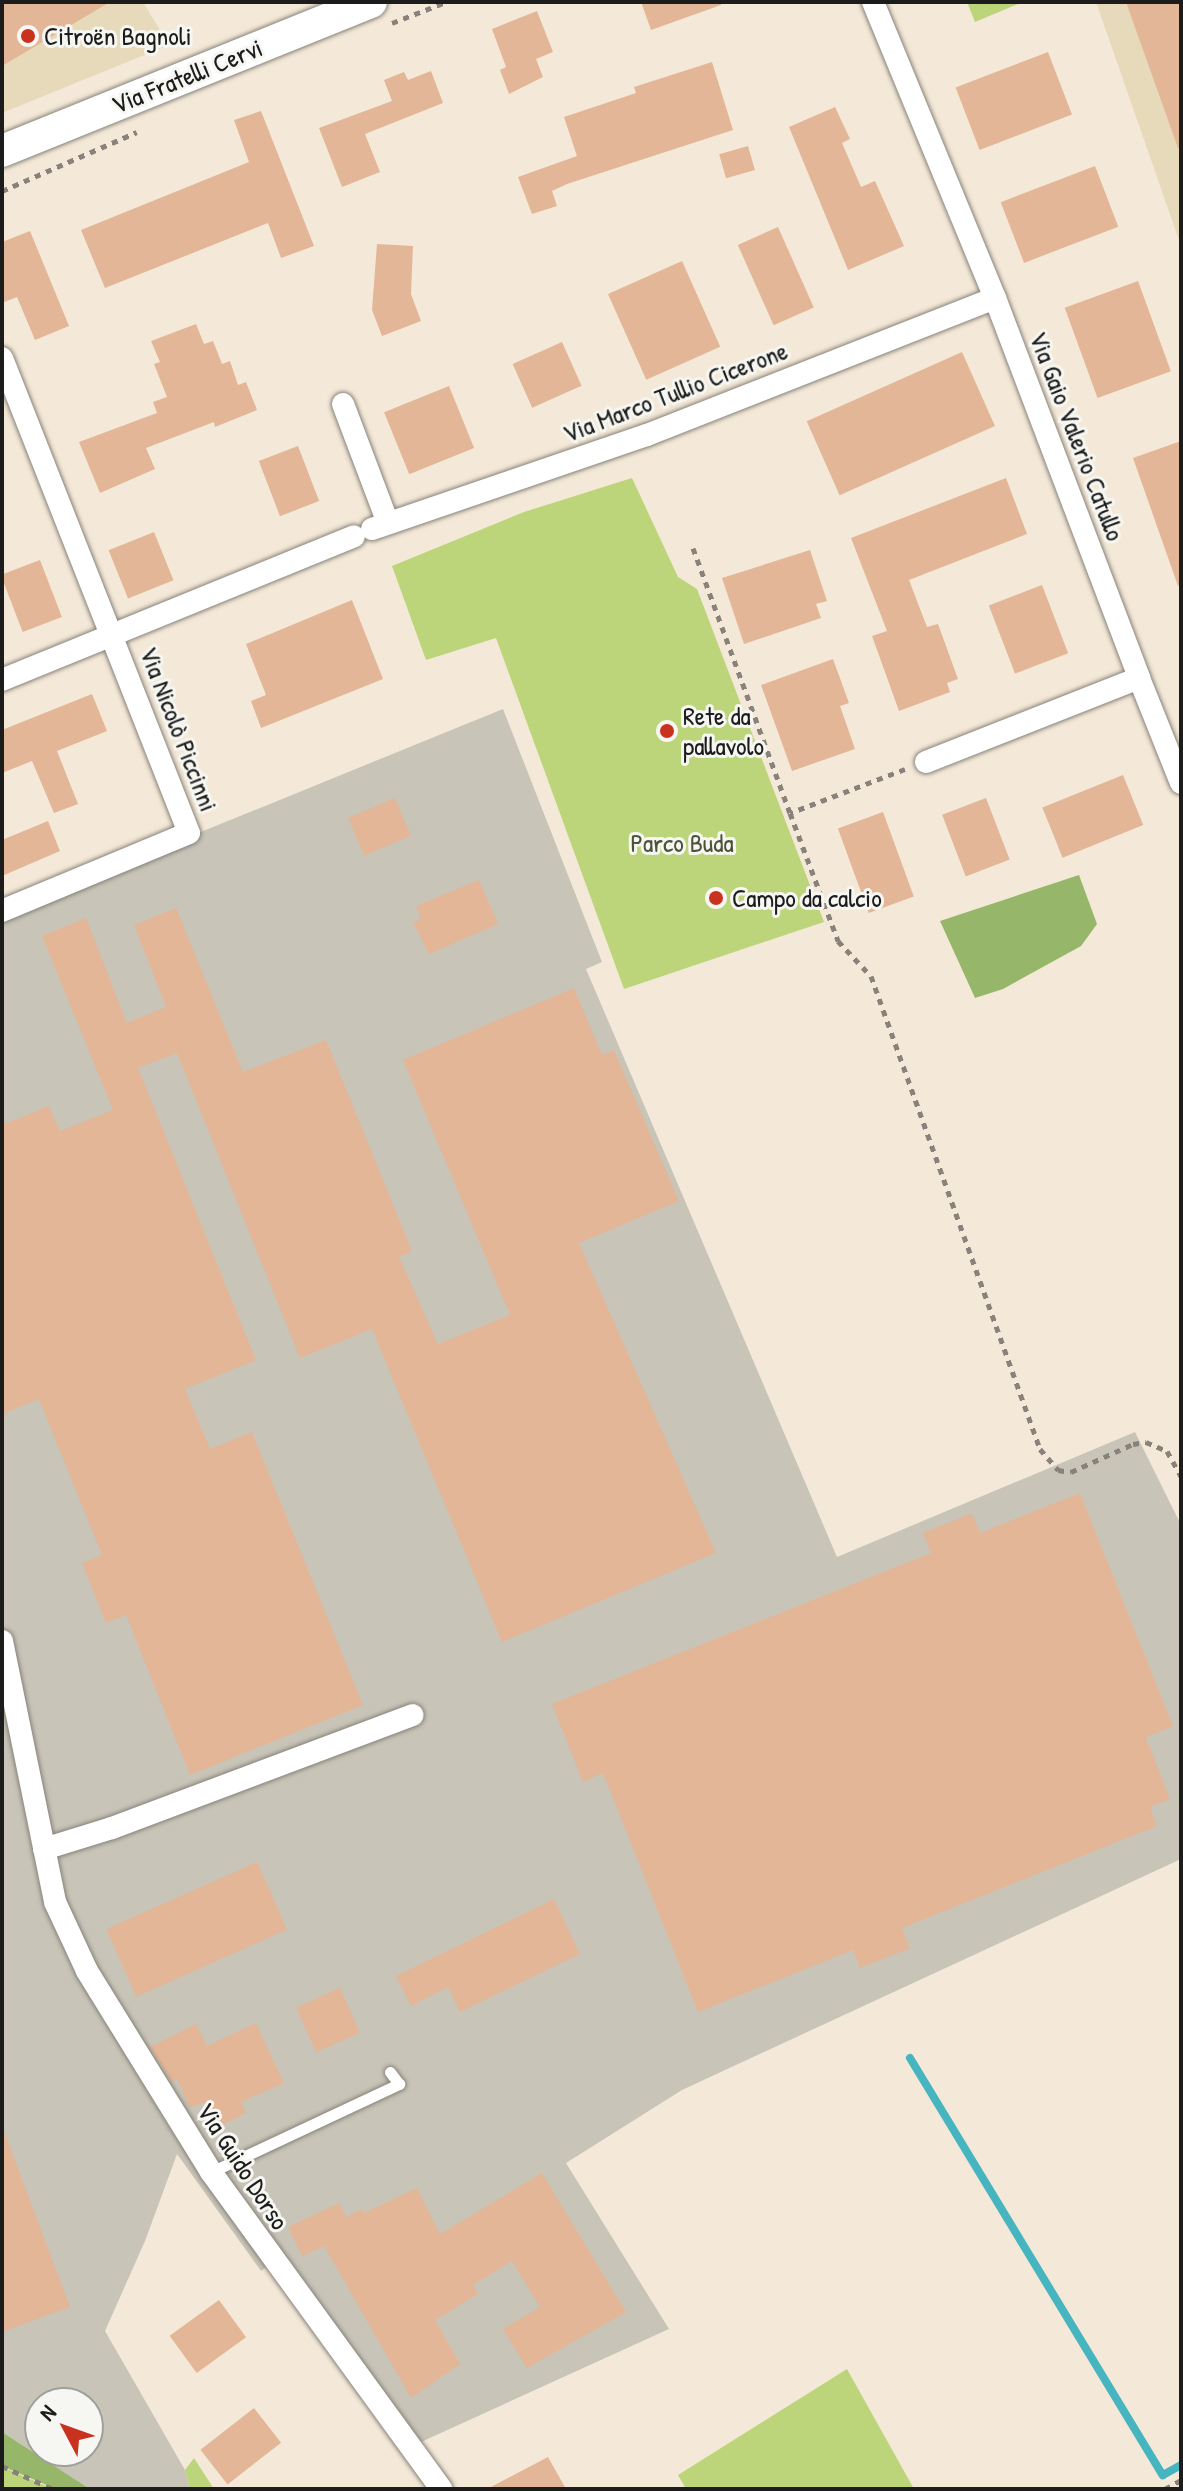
<!DOCTYPE html>
<html>
<head>
<meta charset="utf-8">
<style>
  body { margin:0 }
  #map { position:relative; width:1183px; height:2491px; overflow:hidden; background:#f4e9d8; font-family:"Patrick Hand",sans-serif }
  div>[style] { position:absolute }
  [style*='--x'] { left:calc(var(--x)*1px); top:calc(var(--y)*1px); width:calc(var(--w)*1px); rotate:calc(var(--a)*1deg) }
  .built>* { inset:0; background:#e6daba }
  .industrial>* { inset:0; background:#c8c4b8 }
  .green>* { inset:0; background:#bdd57a }
  .forest>* { inset:0; background:#96b66a }
  .stream>* { height:8px; margin:-4px; padding:0 4px; transform-origin:4px; border-radius:4px; background:#46b5c0 }
  .building>* { inset:0; background:#e3b697; transform-origin:0 0 }
  .path>* { height:5px; margin-top:-2.5px; transform-origin:0; background:repeating-linear-gradient(90deg,#88827a 0 6px,transparent 0 12px) }
  .roads { filter:drop-shadow(0 0 2px #88827a) drop-shadow(0 0 2px #88827a) }
  .service>* { height:11px; margin:-5.5px; padding:0 5.5px; transform-origin:5.5px; border-radius:5.5px; background:#fff }
  .minor>* { height:22px; margin:-11px; padding:0 11px; transform-origin:11px; border-radius:11px; background:#fff }
  .secondary>* { height:32px; margin:-16px; padding:0 16px; transform-origin:16px; border-radius:16px; background:#fff }
  .dots>* { width:22px; height:22px; translate:-50% -50%; box-sizing:border-box; border:4px solid #f6f6f2; border-radius:50% }
  span { translate:-50% -50%; white-space:nowrap; text-align:center; line-height:1.15; -webkit-text-stroke:6px #f6f6f2; paint-order:stroke }
  .poi-label { font-size:26px; color:#1c1c1c }
  .left { translate:0 -50%; text-align:left }
  .street-label { font-size:26px; color:#1c1c1c }
  .park-label { font-size:26px; color:#4c5438 }
  .frame { position:absolute; inset:0; border:4px solid #1c1c1c; pointer-events:none }
  .north { position:absolute; left:24px; top:2387px; width:80px; height:80px; box-sizing:border-box; background:#f6f6f2; border:2px solid #9f9f9c; border-radius:50%; rotate:311deg; font-size:22px; font-weight:700; line-height:32px; text-align:center; color:#1c1c1c }
  .north::after { content:''; display:block; margin:auto; width:28px; height:36px; background:#c8321e; clip-path:polygon(50% 0,100% 100%,50% 72%,0 100%) }
</style>
</head>
<body>
<div id="map">
  <div class="built">
    <i style="clip-path:polygon(2px 2px,143px 2px,169px 45px,2px 113px)"></i>
    <i style="clip-path:polygon(1096px 2px,1181px 2px,1181px 246px)"></i>
  </div>
  <div class="industrial">
    <i style="clip-path:polygon(evenodd,503px 709px,602px 962px,586px 969px,837px 1557px,1135px 1432px,1181px 1525px,1181px 1859px,682px 2090px,566px 2163px,669px 2329px,410px 2447px,273px 2262px,261px 2271px,177px 2154px,145px 2241px,105px 2331px,185px 2470px,190px 2489px,90px 2489px,2px 2432px,2px 913px,503px 709px,40px 2403px,88px 2403px,88px 2451px,40px 2451px,40px 2403px)"></i>
  </div>
  <div class="green">
    <i style="clip-path:polygon(967px 2px,1023px 2px,975px 22px)"></i>
    <i style="clip-path:polygon(632px 478px,678px 577px,697px 589px,824px 922px,624px 989px,496px 638px,426px 660px,392px 566px,524px 512px)"></i>
    <i style="clip-path:polygon(847px 2369px,914px 2489px,686px 2489px,678px 2475px)"></i>
    <i style="clip-path:polygon(194px 2458px,214px 2489px,190px 2489px,185px 2470px)"></i>
    <i style="clip-path:polygon(2px 2467px,5px 2468px,53px 2489px,2px 2489px)"></i>
  </div>
  <div class="forest">
    <i style="clip-path:polygon(1079px 875px,1097px 924px,1081px 946px,1003px 989px,975px 998px,940px 921px)"></i>
    <i style="clip-path:polygon(2px 2432px,90px 2489px,56px 2489px,2px 2466px)"></i>
  </div>
  <div class="stream">
    <i style="--x:910;--y:2058;--w:488;--a:58.8"></i>
    <i style="--x:1163;--y:2475;--w:21;--a:-29"></i>
  </div>
  <div class="building">
    <i style="clip-path:polygon(2px 2px,110px 2px,2px 66px)"></i>
    <i style="clip-path:polygon(641px 2px,721px 2px,721px 5px,651px 30px)"></i>
    <i style="clip-path:polygon(1126px 2px,1181px 2px,1181px 148px,1178px 148px)"></i>
    <i style="clip-path:polygon(537px 11px,553px 52px,536px 59px,543px 77px,509px 94px,500px 70px,506px 67px,492px 29px)"></i>
    <i style="left:1048px;top:52px;width:67px;height:99px;rotate:69deg"></i>
    <i style="clip-path:polygon(712px 62px,733px 130px,567px 184px,552px 191px,557px 206px,532px 214px,518px 177px,577px 156px,564px 117px,636px 93px,634px 87px)"></i>
    <i style="clip-path:polygon(431px 71px,443px 103px,365px 134px,380px 172px,342px 187px,319px 128px,392px 101px,384px 80px,404px 72px,408px 80px)"></i>
    <i style="clip-path:polygon(835px 107px,850px 139px,842px 143px,861px 187px,875px 181px,904px 246px,848px 270px,789px 127px)"></i>
    <i style="clip-path:polygon(261px 111px,314px 246px,281px 258px,268px 223px,105px 288px,81px 230px,249px 162px,234px 120px)"></i>
    <i style="left:748px;top:146px;width:25px;height:30px;rotate:74deg"></i>
    <i style="left:1095px;top:166px;width:65px;height:101px;rotate:69deg"></i>
    <i style="left:778px;top:227px;width:88px;height:44px;rotate:66deg"></i>
    <i style="clip-path:polygon(30px 231px,69px 326px,35px 340px,17px 297px,2px 303px,2px 242px)"></i>
    <i style="clip-path:polygon(377px 244px,413px 246px,411px 294px,421px 321px,382px 336px,372px 310px)"></i>
    <i style="left:682px;top:261px;width:94px;height:81px;rotate:66deg"></i>
    <i style="left:1138px;top:281px;width:96px;height:78px;rotate:70deg"></i>
    <i style="clip-path:polygon(196px 324px,204px 344px,213px 341px,222px 364px,230px 361px,238px 385px,246px 382px,257px 410px,215px 427px,214px 422px,146px 448px,155px 469px,100px 493px,79px 442px,157px 413px,153px 402px,167px 397px,154px 364px,160px 362px,151px 341px)"></i>
    <i style="left:562px;top:342px;width:48px;height:54px;rotate:66deg"></i>
    <i style="left:962px;top:352px;width:81px;height:170px;rotate:66deg"></i>
    <i style="left:449px;top:386px;width:67px;height:70px;rotate:68deg"></i>
    <i style="clip-path:polygon(1181px 441px,1181px 585px,1178px 586px,1133px 458px)"></i>
    <i style="left:298px;top:446px;width:59px;height:42px;rotate:69deg"></i>
    <i style="clip-path:polygon(1006px 478px,1027px 534px,909px 580px,927px 627px,938px 624px,958px 679px,947px 683px,950px 692px,899px 711px,872px 636px,887px 631px,851px 538px)"></i>
    <i style="left:154px;top:532px;width:52px;height:49px;rotate:68deg"></i>
    <i style="clip-path:polygon(810px 550px,827px 601px,816px 604px,821px 618px,744px 644px,722px 578px)"></i>
    <i style="left:40px;top:560px;width:61px;height:42px;rotate:69deg"></i>
    <i style="left:1042px;top:585px;width:73px;height:57px;rotate:69deg"></i>
    <i style="clip-path:polygon(352px 600px,383px 679px,261px 728px,251px 701px,266px 695px,246px 644px)"></i>
    <i style="clip-path:polygon(833px 659px,849px 703px,840px 706px,855px 749px,792px 771px,761px 685px)"></i>
    <i style="clip-path:polygon(92px 694px,107px 731px,57px 751px,78px 804px,54px 813px,32px 761px,2px 773px,2px 730px)"></i>
    <i style="left:1123px;top:775px;width:54px;height:87px;rotate:68deg"></i>
    <i style="left:395px;top:798px;width:41px;height:51px;rotate:67deg"></i>
    <i style="left:986px;top:798px;width:66px;height:47px;rotate:69deg"></i>
    <i style="left:883px;top:812px;width:90px;height:48px;rotate:70deg"></i>
    <i style="clip-path:polygon(48px 821px,60px 851px,2px 876px,2px 840px)"></i>
    <i style="clip-path:polygon(479px 880px,498px 924px,429px 954px,413px 922px,421px 919px,416px 906px)"></i>
    <i style="clip-path:polygon(176px 908px,243px 1072px,326px 1040px,412px 1251px,399px 1257px,438px 1344px,510px 1315px,403px 1060px,574px 988px,602px 1055px,614px 1050px,679px 1201px,579px 1243px,716px 1553px,502px 1642px,372px 1329px,300px 1358px,177px 1053px,138px 1068px,256px 1360px,185px 1389px,210px 1449px,252px 1432px,363px 1705px,190px 1775px,126px 1615px,106px 1623px,82px 1563px,102px 1555px,39px 1399px,2px 1414px,2px 1125px,49px 1106px,60px 1131px,113px 1110px,42px 936px,86px 918px,127px 1023px,166px 1007px,134px 925px)"></i>
    <i style="clip-path:polygon(1080px 1493px,1173px 1726px,1146px 1737px,1170px 1799px,1150px 1807px,1157px 1826px,902px 1928px,910px 1948px,860px 1968px,853px 1950px,698px 2012px,603px 1773px,583px 1782px,552px 1704px,931px 1553px,923px 1533px,972px 1513px,980px 1533px)"></i>
    <i style="left:257px;top:1862px;width:74px;height:165px;rotate:66deg"></i>
    <i style="clip-path:polygon(554px 1899px,580px 1954px,460px 2012px,448px 1987px,411px 2006px,396px 1976px)"></i>
    <i style="left:340px;top:1988px;width:49px;height:48px;rotate:66deg"></i>
    <i style="clip-path:polygon(256px 2023px,284px 2083px,241px 2102px,246px 2113px,216px 2128px,203px 2102px,190px 2108px,177px 2079px,172px 2082px,150px 2047px,196px 2024px,207px 2046px)"></i>
    <i style="clip-path:polygon(4px 2131px,70px 2307px,2px 2332px,2px 2132px)"></i>
    <i style="clip-path:polygon(542px 2173px,626px 2312px,527px 2368px,503px 2329px,540px 2307px,512px 2261px,473px 2285px,478px 2294px,435px 2320px,460px 2364px,411px 2398px,324px 2246px,302px 2256px,288px 2227px,339px 2203px,346px 2217px,362px 2209px,364px 2213px,417px 2188px,440px 2234px)"></i>
    <i style="left:219px;top:2300px;width:46px;height:61px;rotate:54deg"></i>
    <i style="left:254px;top:2408px;width:44px;height:68px;rotate:52deg"></i>
    <i style="clip-path:polygon(548px 2457px,566px 2489px,487px 2489px)"></i>
  </div>
  <div class="path">
    <i style="--x:392;--y:23;--w:58;--a:-21.3"></i>
    <i style="--x:2;--y:191;--w:147;--a:-23.6"></i>
    <i style="--x:693;--y:548;--w:282;--a:69.9"></i>
    <i style="--x:905;--y:769;--w:123;--a:159.1"></i>
    <i style="--x:790;--y:813;--w:137;--a:69.4"></i>
    <i style="--x:838;--y:941;--w:48;--a:46.7"></i>
    <i style="--x:871;--y:976;--w:502;--a:70.34"></i>
    <i style="--x:1040;--y:1449;--w:28;--a:49"></i>
    <i style="--x:1058;--y:1470;--w:13;--a:9"></i>
    <i style="--x:1071;--y:1472;--w:68;--a:-24.3"></i>
    <i style="--x:1133;--y:1444;--w:13;--a:-9"></i>
    <i style="--x:1146;--y:1442;--w:23;--a:23"></i>
    <i style="--x:1167;--y:1451;--w:29;--a:61"></i>
    <i style="--x:2;--y:2466;--w:56;--a:24.3"></i>
    <i style="--x:1165;--y:2489;--w:18;--a:-29"></i>
  </div>
  <div class="roads">
    <div class="service">
      <i style="--x:211;--y:2172;--w:208;--a:-25.1"></i>
      <i style="--x:399;--y:2084;--w:15;--a:-127"></i>
    </div>
    <div class="minor">
      <i style="--x:873;--y:2;--w:320;--a:67.6"></i>
      <i style="--x:995;--y:298;--w:406;--a:69.2"></i>
      <i style="--x:1139;--y:678;--w:229;--a:158.5"></i>
      <i style="--x:2;--y:358;--w:510;--a:68.51"></i>
      <i style="--x:189;--y:833;--w:203;--a:157.4"></i>
      <i style="--x:343;--y:404;--w:127;--a:69.3"></i>
      <i style="--x:372;--y:529;--w:291;--a:-18.9"></i>
      <i style="--x:647;--y:435;--w:374;--a:-21.5"></i>
      <i style="--x:1139;--y:678;--w:113;--a:68.2"></i>
      <i style="--x:2;--y:680;--w:380;--a:-22.2"></i>
      <i style="--x:2;--y:1641;--w:266;--a:78.5"></i>
      <i style="--x:55;--y:1902;--w:76;--a:65.1"></i>
      <i style="--x:87;--y:1971;--w:236;--a:58.3"></i>
      <i style="--x:211;--y:2172;--w:392;--a:54"></i>
      <i style="--x:44;--y:1849;--w:71;--a:-17.2"></i>
      <i style="--x:112;--y:1828;--w:321;--a:-20.6"></i>
    </div>
    <div class="secondary">
      <i style="--x:2;--y:151;--w:398;--a:-22"></i>
    </div>
  </div>
  <div class="dots">
    <i style="left:28px;top:36px;background:#c8321e"></i>
    <i style="left:667px;top:731px;background:#c8321e"></i>
    <i style="left:716px;top:898px;background:#c8321e"></i>
  </div>
  <div class="poi-label">
    <span class="left" style="left:44px;top:36px">Citroën Bagnoli</span>
    <span class="left" style="left:683px;top:731px">Rete da<br>pallavolo</span>
    <span class="left" style="left:732px;top:898px">Campo da calcio</span>
  </div>
  <div class="street-label">
    <span style="left:187px;top:76px;rotate:-22deg">Via Fratelli Cervi</span>
    <span style="left:675px;top:392px;rotate:-21deg">Via Marco Tullio Cicerone</span>
    <span style="left:1077px;top:436px;rotate:69deg">Via Gaio Valerio Catullo</span>
    <span style="left:179px;top:729px;rotate:69deg">Via Nicolò Piccinni</span>
    <span style="left:243px;top:2166px;rotate:57deg">Via Guido Dorso</span>
  </div>
  <div class="park-label">
    <span style="left:682px;top:843px">Parco Buda</span>
  </div>
  <div class="frame"></div>
  <div class="north">N</div>
</div>
</body>
</html>
